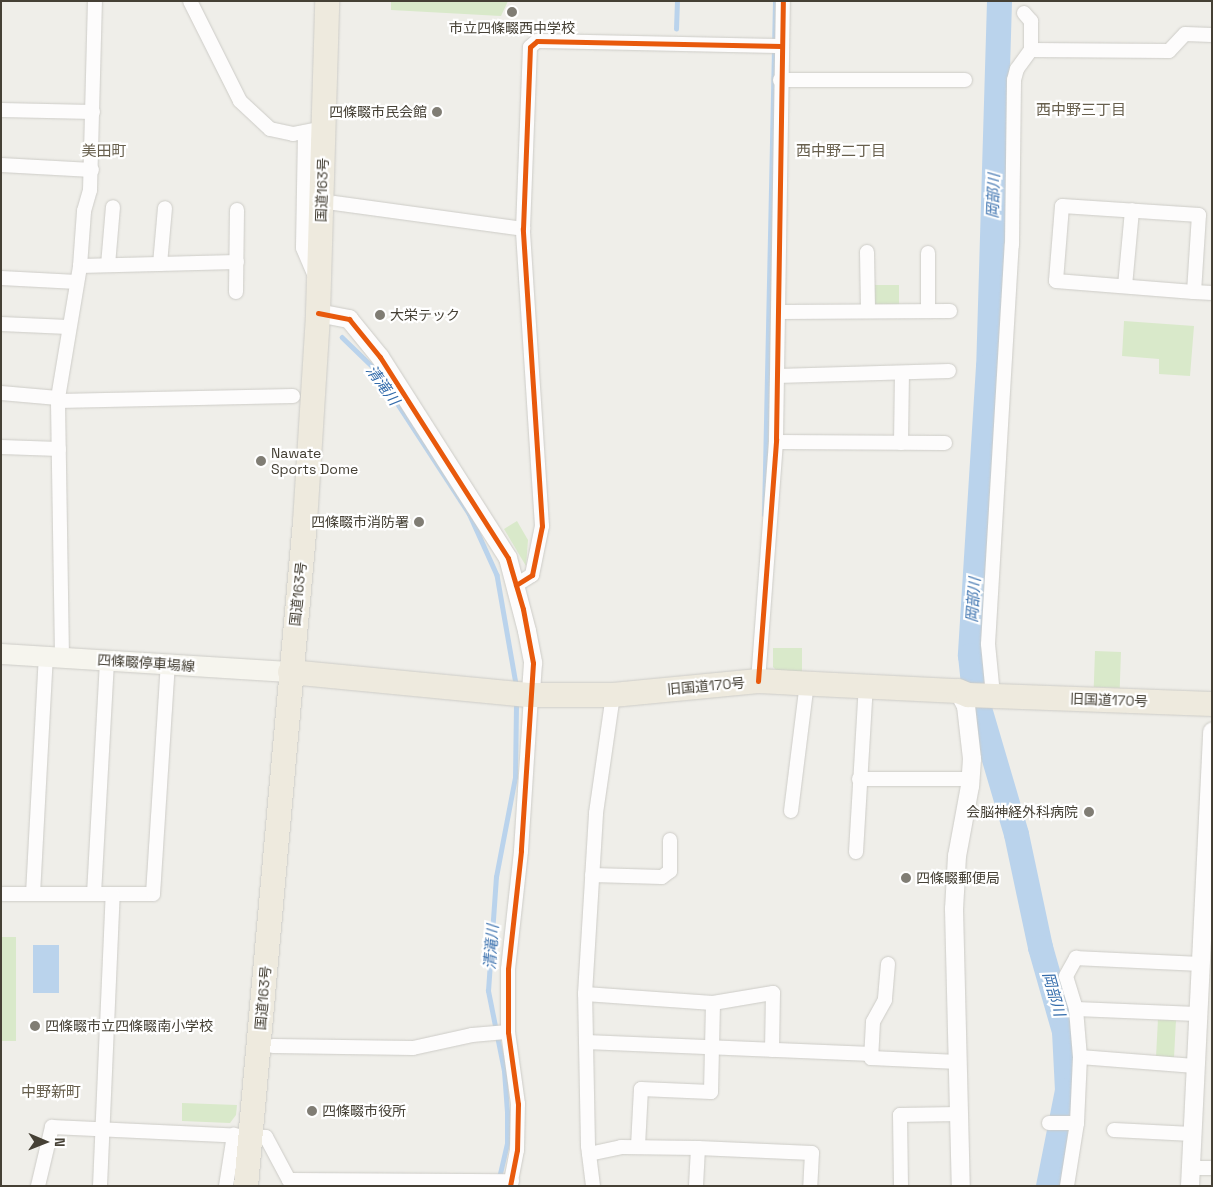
<!DOCTYPE html>
<html>
<head>
<meta charset="utf-8">
<style>
  body { margin:0 }
  #map { position:relative; width:1213px; height:1187px; overflow:hidden; background:#efeee9; font-family:"Space Grotesk","Noto Sans JP",sans-serif }
  div>[style] { position:absolute }
  [style*='--x'] { left:calc(var(--x)*1px); top:calc(var(--y)*1px); width:calc(var(--w)*1px); rotate:calc(var(--a)*1deg) }
  .green>* { inset:0; background:#d9e9ca; transform-origin:0 0 }
  .water>* { inset:0; background:#bad3ec; transform-origin:0 0 }
  .stream>* { height:4.5px; margin:-2.25px; padding:0 2.25px; transform-origin:2.25px; border-radius:2.25px; background:#bad3ec }
  .river>* { height:25px; margin:-12.5px; padding:0 12.5px; transform-origin:12.5px; border-radius:12.5px; background:#bad3ec }
  .roads { filter:drop-shadow(0 0 1px #cdccc7) drop-shadow(0 0 1px #cdccc7) }
  .minor>* { height:14px; margin:-7px; padding:0 7px; transform-origin:7px; border-radius:7px; background:#fdfcfc }
  .tertiary>* { height:18px; margin:-9px; padding:0 9px; transform-origin:9px; border-radius:9px; background:#fdfcfc }
  .secondary>* { height:20px; margin:-10px; padding:0 10px; transform-origin:10px; border-radius:10px; background:#f6f5ee }
  .trunk>* { height:24px; margin:-12px; padding:0 12px; transform-origin:12px; border-radius:12px; background:#eeeade }
  .cycleway>* { height:5px; margin:-2.5px; padding:0 2.5px; transform-origin:2.5px; border-radius:2.5px; background:#e8590c }
  .dots>* { width:14px; height:14px; translate:-50% -50%; box-sizing:border-box; border:2px solid #fff; border-radius:50% }
  span { translate:-50% -50%; white-space:nowrap; text-align:center; line-height:1.15; -webkit-text-stroke:4.5px #fff; paint-order:stroke }
  .poi-label { font-size:14px; color:#454035 }
  .right { translate:-100% -50%; text-align:right }
  .left { translate:0 -50%; text-align:left }
  .street-label { font-size:14px; color:#454035 }
  .neighbourhood-label { font-size:15px; color:#675f4d }
  .water-label { font-size:15px; color:#346cab; font-style:italic }
  .frame { position:absolute; inset:0; border:2px solid #454035; pointer-events:none }
  .north { position:absolute; left:20px; top:1117px; width:50px; height:50px; -webkit-text-stroke:4px #fff; paint-order:stroke; rotate:91deg; font-size:14px; font-weight:700; line-height:20px; text-align:center; color:#454035 }
  .north::after { content:''; display:block; margin:auto; width:18px; height:22px; background:#454035; clip-path:polygon(50% 0,100% 100%,50% 72%,0 100%) }
</style>
</head>
<body>
<div id="map">
  <div class="green">
    <i style="clip-path:polygon(391px 1px,508px 1px,501px 16px,391px 10px)"></i>
    <i style="left:874px;top:285px;width:25px;height:20px"></i>
    <i style="clip-path:polygon(1124px 321px,1194px 326px,1190px 376px,1159px 374px,1159px 359px,1122px 356px)"></i>
    <i style="clip-path:polygon(517px 521px,528px 540px,526px 566px,504px 529px)"></i>
    <i style="clip-path:polygon(773px 648px,802px 648px,802px 673px,779px 673px,773px 667px)"></i>
    <i style="left:1095px;top:651px;width:26px;height:36px;rotate:2deg"></i>
    <i style="left:1px;top:937px;width:15px;height:104px"></i>
    <i style="left:1158px;top:1019px;width:18px;height:39px;rotate:3deg"></i>
    <i style="clip-path:polygon(182px 1103px,237px 1105px,236px 1115px,230px 1123px,182px 1121px)"></i>
  </div>
  <div class="water">
    <i style="left:33px;top:945px;width:26px;height:48px"></i>
  </div>
  <div class="stream">
    <i style="--x:676;--y:29;--w:28;--a:-88"></i>
    <i style="--x:342;--y:337;--w:46;--a:44.1"></i>
    <i style="--x:375;--y:369;--w:172;--a:56.9"></i>
    <i style="--x:469;--y:513;--w:68;--a:65.7"></i>
    <i style="--x:497;--y:575;--w:111;--a:80.1"></i>
    <i style="--x:764;--y:515;--w:514;--a:-88.77"></i>
    <i style="--x:499;--y:1178;--w:37;--a:-77"></i>
    <i style="--x:507;--y:1142;--w:30;--a:-90"></i>
    <i style="--x:507;--y:1112;--w:41;--a:-94.2"></i>
    <i style="--x:504;--y:1071;--w:82;--a:-101.3"></i>
    <i style="--x:488;--y:991;--w:114;--a:-86"></i>
    <i style="--x:496;--y:877;--w:102;--a:-79.2"></i>
    <i style="--x:515;--y:777;--w:71;--a:-89.2"></i>
  </div>
  <div class="river">
    <i style="--x:999;--y:1;--w:365;--a:91.7"></i>
    <i style="--x:988;--y:366;--w:290;--a:93.6"></i>
    <i style="--x:970;--y:655;--w:36;--a:84"></i>
    <i style="--x:974;--y:691;--w:149;--a:73.6"></i>
    <i style="--x:1016;--y:834;--w:116;--a:78"></i>
    <i style="--x:1040;--y:947;--w:87;--a:74.1"></i>
    <i style="--x:1064;--y:1031;--w:59;--a:87.1"></i>
    <i style="--x:1067;--y:1090;--w:98;--a:101.2"></i>
  </div>
  <div class="roads">
    <div class="minor">
      <i style="--x:190;--y:1;--w:112;--a:63.4"></i>
      <i style="--x:240;--y:101;--w:41;--a:43"></i>
      <i style="--x:270;--y:129;--w:24;--a:12"></i>
      <i style="--x:293;--y:134;--w:32;--a:-11"></i>
      <i style="--x:1024;--y:13;--w:11;--a:49"></i>
      <i style="--x:1031;--y:21;--w:29;--a:90"></i>
      <i style="--x:1031;--y:50;--w:138;--a:0.4"></i>
      <i style="--x:1169;--y:51;--w:23;--a:-47"></i>
      <i style="--x:1185;--y:34;--w:27;--a:2"></i>
      <i style="--x:780;--y:80;--w:185;--a:0"></i>
      <i style="--x:1;--y:110;--w:92;--a:1.2"></i>
      <i style="--x:305;--y:132;--w:116;--a:91"></i>
      <i style="--x:303;--y:248;--w:30;--a:67"></i>
      <i style="--x:1;--y:165;--w:91;--a:3.1"></i>
      <i style="--x:334;--y:203;--w:191;--a:7.8"></i>
      <i style="--x:867;--y:252;--w:59;--a:89"></i>
      <i style="--x:928;--y:253;--w:58;--a:90"></i>
      <i style="--x:160;--y:264;--w:56;--a:-84.9"></i>
      <i style="--x:108;--y:265;--w:58;--a:-85.1"></i>
      <i style="--x:80;--y:266;--w:157;--a:-1.5"></i>
      <i style="--x:1;--y:278;--w:76;--a:3"></i>
      <i style="--x:1125;--y:286;--w:76;--a:-84.7"></i>
      <i style="--x:236;--y:292;--w:82;--a:-89.3"></i>
      <i style="--x:1194;--y:292;--w:77;--a:-86.3"></i>
      <i style="--x:1199;--y:215;--w:137;--a:-176.2"></i>
      <i style="--x:1062;--y:206;--w:75;--a:94.6"></i>
      <i style="--x:1056;--y:281;--w:138;--a:4.6"></i>
      <i style="--x:1194;--y:292;--w:18;--a:3"></i>
      <i style="--x:778;--y:312;--w:172;--a:-0.3"></i>
      <i style="--x:1;--y:324;--w:67;--a:2.6"></i>
      <i style="--x:777;--y:376;--w:172;--a:-1.7"></i>
      <i style="--x:1;--y:393;--w:57;--a:5"></i>
      <i style="--x:58;--y:401;--w:235;--a:-1.2"></i>
      <i style="--x:776;--y:442;--w:169;--a:0.3"></i>
      <i style="--x:901;--y:443;--w:70;--a:-89.2"></i>
      <i style="--x:1;--y:447;--w:58;--a:2"></i>
      <i style="--x:516;--y:585;--w:19;--a:-32"></i>
      <i style="--x:532;--y:575;--w:50;--a:-78.5"></i>
      <i style="--x:542;--y:526;--w:298;--a:-93.7"></i>
      <i style="--x:523;--y:229;--w:182;--a:-87.8"></i>
      <i style="--x:530;--y:47;--w:9;--a:-41"></i>
      <i style="--x:537;--y:41;--w:244;--a:1.2"></i>
      <i style="--x:62;--y:657;--w:259;--a:-90.9"></i>
      <i style="--x:58;--y:398;--w:134;--a:-80.5"></i>
      <i style="--x:80;--y:266;--w:55;--a:-85.8"></i>
      <i style="--x:84;--y:211;--w:22;--a:-74"></i>
      <i style="--x:90;--y:190;--w:189;--a:-88.5"></i>
      <i style="--x:758;--y:681;--w:243;--a:-85.7"></i>
      <i style="--x:776;--y:439;--w:438;--a:-89.1"></i>
      <i style="--x:993;--y:695;--w:51;--a:-95.6"></i>
      <i style="--x:988;--y:644;--w:400;--a:-86.6"></i>
      <i style="--x:1012;--y:245;--w:165;--a:-89.3"></i>
      <i style="--x:1014;--y:80;--w:11;--a:-75"></i>
      <i style="--x:1017;--y:69;--w:24;--a:-54"></i>
      <i style="--x:859;--y:779;--w:112;--a:0"></i>
      <i style="--x:791;--y:811;--w:129;--a:-82.9"></i>
      <i style="--x:856;--y:852;--w:166;--a:-86.6"></i>
      <i style="--x:592;--y:875;--w:70;--a:1.6"></i>
      <i style="--x:662;--y:877;--w:10;--a:-37"></i>
      <i style="--x:670;--y:871;--w:31;--a:-90"></i>
      <i style="--x:3;--y:894;--w:150;--a:0"></i>
      <i style="--x:153;--y:894;--w:230;--a:-86.3"></i>
      <i style="--x:33;--y:894;--w:238;--a:-86.9"></i>
      <i style="--x:94;--y:894;--w:234;--a:-86.8"></i>
      <i style="--x:888;--y:964;--w:36;--a:95"></i>
      <i style="--x:885;--y:1000;--w:25;--a:119"></i>
      <i style="--x:873;--y:1022;--w:36;--a:93"></i>
      <i style="--x:871;--y:1058;--w:87;--a:2.6"></i>
      <i style="--x:585;--y:994;--w:128;--a:4"></i>
      <i style="--x:713;--y:1003;--w:61;--a:-9.5"></i>
      <i style="--x:773;--y:993;--w:57;--a:91"></i>
      <i style="--x:1076;--y:1009;--w:121;--a:2.4"></i>
      <i style="--x:586;--y:1042;--w:286;--a:2.4"></i>
      <i style="--x:273;--y:1046;--w:140;--a:0.8"></i>
      <i style="--x:413;--y:1048;--w:60;--a:-12.4"></i>
      <i style="--x:472;--y:1035;--w:36;--a:-5"></i>
      <i style="--x:1080;--y:1057;--w:115;--a:4.5"></i>
      <i style="--x:1049;--y:1123;--w:28;--a:0"></i>
      <i style="--x:1114;--y:1130;--w:78;--a:2.9"></i>
      <i style="--x:638;--y:1146;--w:57;--a:-87"></i>
      <i style="--x:641;--y:1089;--w:70;--a:2.5"></i>
      <i style="--x:711;--y:1092;--w:89;--a:-88.7"></i>
      <i style="--x:698;--y:1148;--w:114;--a:2.5"></i>
      <i style="--x:812;--y:1153;--w:33;--a:93"></i>
      <i style="--x:589;--y:1154;--w:33;--a:-12"></i>
      <i style="--x:621;--y:1147;--w:77;--a:0.7"></i>
      <i style="--x:698;--y:1148;--w:38;--a:93"></i>
      <i style="--x:1190;--y:1168;--w:22;--a:0"></i>
      <i style="--x:38;--y:1186;--w:61;--a:-76.7"></i>
      <i style="--x:52;--y:1127;--w:214;--a:2.7"></i>
      <i style="--x:266;--y:1137;--w:49;--a:61.9"></i>
      <i style="--x:289;--y:1180;--w:223;--a:0.3"></i>
      <i style="--x:100;--y:1186;--w:292;--a:-87.5"></i>
      <i style="--x:226;--y:1186;--w:52;--a:-81.1"></i>
      <i style="--x:510;--y:1186;--w:37;--a:-79"></i>
      <i style="--x:517;--y:1150;--w:46;--a:-88.8"></i>
      <i style="--x:518;--y:1104;--w:73;--a:-97.9"></i>
      <i style="--x:508;--y:1032;--w:63;--a:-90"></i>
      <i style="--x:508;--y:969;--w:119;--a:-83.7"></i>
      <i style="--x:521;--y:851;--w:156;--a:-86.3"></i>
      <i style="--x:593;--y:1186;--w:40;--a:-97.1"></i>
      <i style="--x:588;--y:1146;--w:152;--a:-91.1"></i>
      <i style="--x:585;--y:994;--w:181;--a:-86.5"></i>
      <i style="--x:596;--y:813;--w:119;--a:-81.8"></i>
      <i style="--x:901;--y:1186;--w:71;--a:-90.8"></i>
      <i style="--x:900;--y:1115;--w:59;--a:-1"></i>
      <i style="--x:1067;--y:1186;--w:64;--a:-81"></i>
      <i style="--x:1077;--y:1123;--w:66;--a:-87.4"></i>
      <i style="--x:1080;--y:1057;--w:48;--a:-94.8"></i>
      <i style="--x:1076;--y:1009;--w:34;--a:-107"></i>
      <i style="--x:1066;--y:976;--w:21;--a:-61"></i>
      <i style="--x:1076;--y:958;--w:123;--a:2.8"></i>
    </div>
    <div class="tertiary">
      <i style="--x:318;--y:313;--w:32;--a:11"></i>
      <i style="--x:349;--y:319;--w:49;--a:50.8"></i>
      <i style="--x:380;--y:357;--w:238;--a:57.5"></i>
      <i style="--x:508;--y:558;--w:75;--a:75.4"></i>
      <i style="--x:527;--y:631;--w:33;--a:79"></i>
      <i style="--x:533;--y:663;--w:32;--a:94"></i>
      <i style="--x:958;--y:691;--w:17;--a:62"></i>
      <i style="--x:966;--y:706;--w:53;--a:83.5"></i>
      <i style="--x:972;--y:759;--w:27;--a:94"></i>
      <i style="--x:970;--y:786;--w:71;--a:100.5"></i>
      <i style="--x:957;--y:856;--w:53;--a:93.2"></i>
      <i style="--x:954;--y:909;--w:277;--a:88.6"></i>
      <i style="--x:1190;--y:1186;--w:455;--a:-87.2"></i>
    </div>
    <div class="secondary">
      <i style="--x:1;--y:654;--w:290;--a:3.6"></i>
    </div>
    <div class="trunk">
      <i style="--x:290;--y:672;--w:242;--a:5.5"></i>
      <i style="--x:531;--y:695;--w:82;--a:0"></i>
      <i style="--x:613;--y:695;--w:146;--a:-5.5"></i>
      <i style="--x:758;--y:681;--w:200;--a:2.9"></i>
      <i style="--x:958;--y:691;--w:11;--a:22"></i>
      <i style="--x:968;--y:695;--w:244;--a:2.1"></i>
      <i style="--x:246;--y:1186;--w:667;--a:-84.92"></i>
      <i style="--x:305;--y:522;--w:209;--a:-86.4"></i>
      <i style="--x:318;--y:313;--w:312;--a:-88.3"></i>
    </div>
  </div>
  <div class="cycleway">
    <i style="--x:318;--y:313;--w:32;--a:11"></i>
    <i style="--x:349;--y:319;--w:49;--a:50.8"></i>
    <i style="--x:380;--y:357;--w:238;--a:57.5"></i>
    <i style="--x:508;--y:558;--w:53;--a:73.6"></i>
    <i style="--x:523;--y:609;--w:55;--a:79.5"></i>
    <i style="--x:533;--y:663;--w:188;--a:93.7"></i>
    <i style="--x:521;--y:851;--w:119;--a:96.3"></i>
    <i style="--x:508;--y:969;--w:63;--a:90"></i>
    <i style="--x:508;--y:1032;--w:73;--a:82.1"></i>
    <i style="--x:518;--y:1104;--w:46;--a:91.2"></i>
    <i style="--x:517;--y:1150;--w:37;--a:101"></i>
    <i style="--x:516;--y:585;--w:19;--a:-32"></i>
    <i style="--x:532;--y:575;--w:50;--a:-78.5"></i>
    <i style="--x:542;--y:526;--w:298;--a:-93.7"></i>
    <i style="--x:523;--y:229;--w:182;--a:-87.8"></i>
    <i style="--x:530;--y:47;--w:9;--a:-41"></i>
    <i style="--x:537;--y:41;--w:244;--a:1.2"></i>
    <i style="--x:758;--y:681;--w:243;--a:-85.7"></i>
    <i style="--x:776;--y:439;--w:438;--a:-89.1"></i>
  </div>
  <div class="dots">
    <i style="left:512px;top:12px;background:#807d74"></i>
    <i style="left:437px;top:112px;background:#807d74"></i>
    <i style="left:380px;top:315px;background:#807d74"></i>
    <i style="left:261px;top:461px;background:#807d74"></i>
    <i style="left:419px;top:522px;background:#807d74"></i>
    <i style="left:1089px;top:812px;background:#807d74"></i>
    <i style="left:906px;top:878px;background:#807d74"></i>
    <i style="left:35px;top:1026px;background:#807d74"></i>
    <i style="left:312px;top:1111px;background:#807d74"></i>
  </div>
  <div class="poi-label">
    <span style="left:512px;top:28px">市立四條畷西中学校</span>
    <span class="right" style="left:427px;top:112px">四條畷市民会館</span>
    <span class="left" style="left:390px;top:315px">大栄テック</span>
    <span class="left" style="left:271px;top:461px">Nawate<br>Sports Dome</span>
    <span class="right" style="left:409px;top:522px">四條畷市消防署</span>
    <span class="right" style="left:1078px;top:812px">会脳神経外科病院</span>
    <span class="left" style="left:916px;top:878px">四條畷郵便局</span>
    <span class="left" style="left:45px;top:1026px">四條畷市立四條畷南小学校</span>
    <span class="left" style="left:322px;top:1111px">四條畷市役所</span>
  </div>
  <div class="street-label">
    <span style="left:322px;top:190px;rotate:-88deg">国道163号</span>
    <span style="left:298px;top:594px;rotate:-84deg">国道163号</span>
    <span style="left:146px;top:663px;rotate:4deg">四條畷停車場線</span>
    <span style="left:706px;top:686px;rotate:-5deg">旧国道170号</span>
    <span style="left:1109px;top:700px;rotate:2deg">旧国道170号</span>
    <span style="left:263px;top:998px;rotate:-85deg">国道163号</span>
  </div>
  <div class="neighbourhood-label">
    <span style="left:1081px;top:110px">西中野三丁目</span>
    <span style="left:104px;top:151px">美田町</span>
    <span style="left:841px;top:151px">西中野二丁目</span>
    <span style="left:51px;top:1092px">中野新町</span>
  </div>
  <div class="water-label">
    <span style="left:993px;top:196px;rotate:-88deg">岡部川</span>
    <span style="left:383px;top:385px;rotate:54deg">清滝川</span>
    <span style="left:973px;top:600px;rotate:-86deg">岡部川</span>
    <span style="left:491px;top:947px;rotate:-86deg">清滝川</span>
    <span style="left:1054px;top:994px;rotate:74deg">岡部川</span>
  </div>
  <div class="frame"></div>
  <div class="north">N</div>
</div>
</body>
</html>
